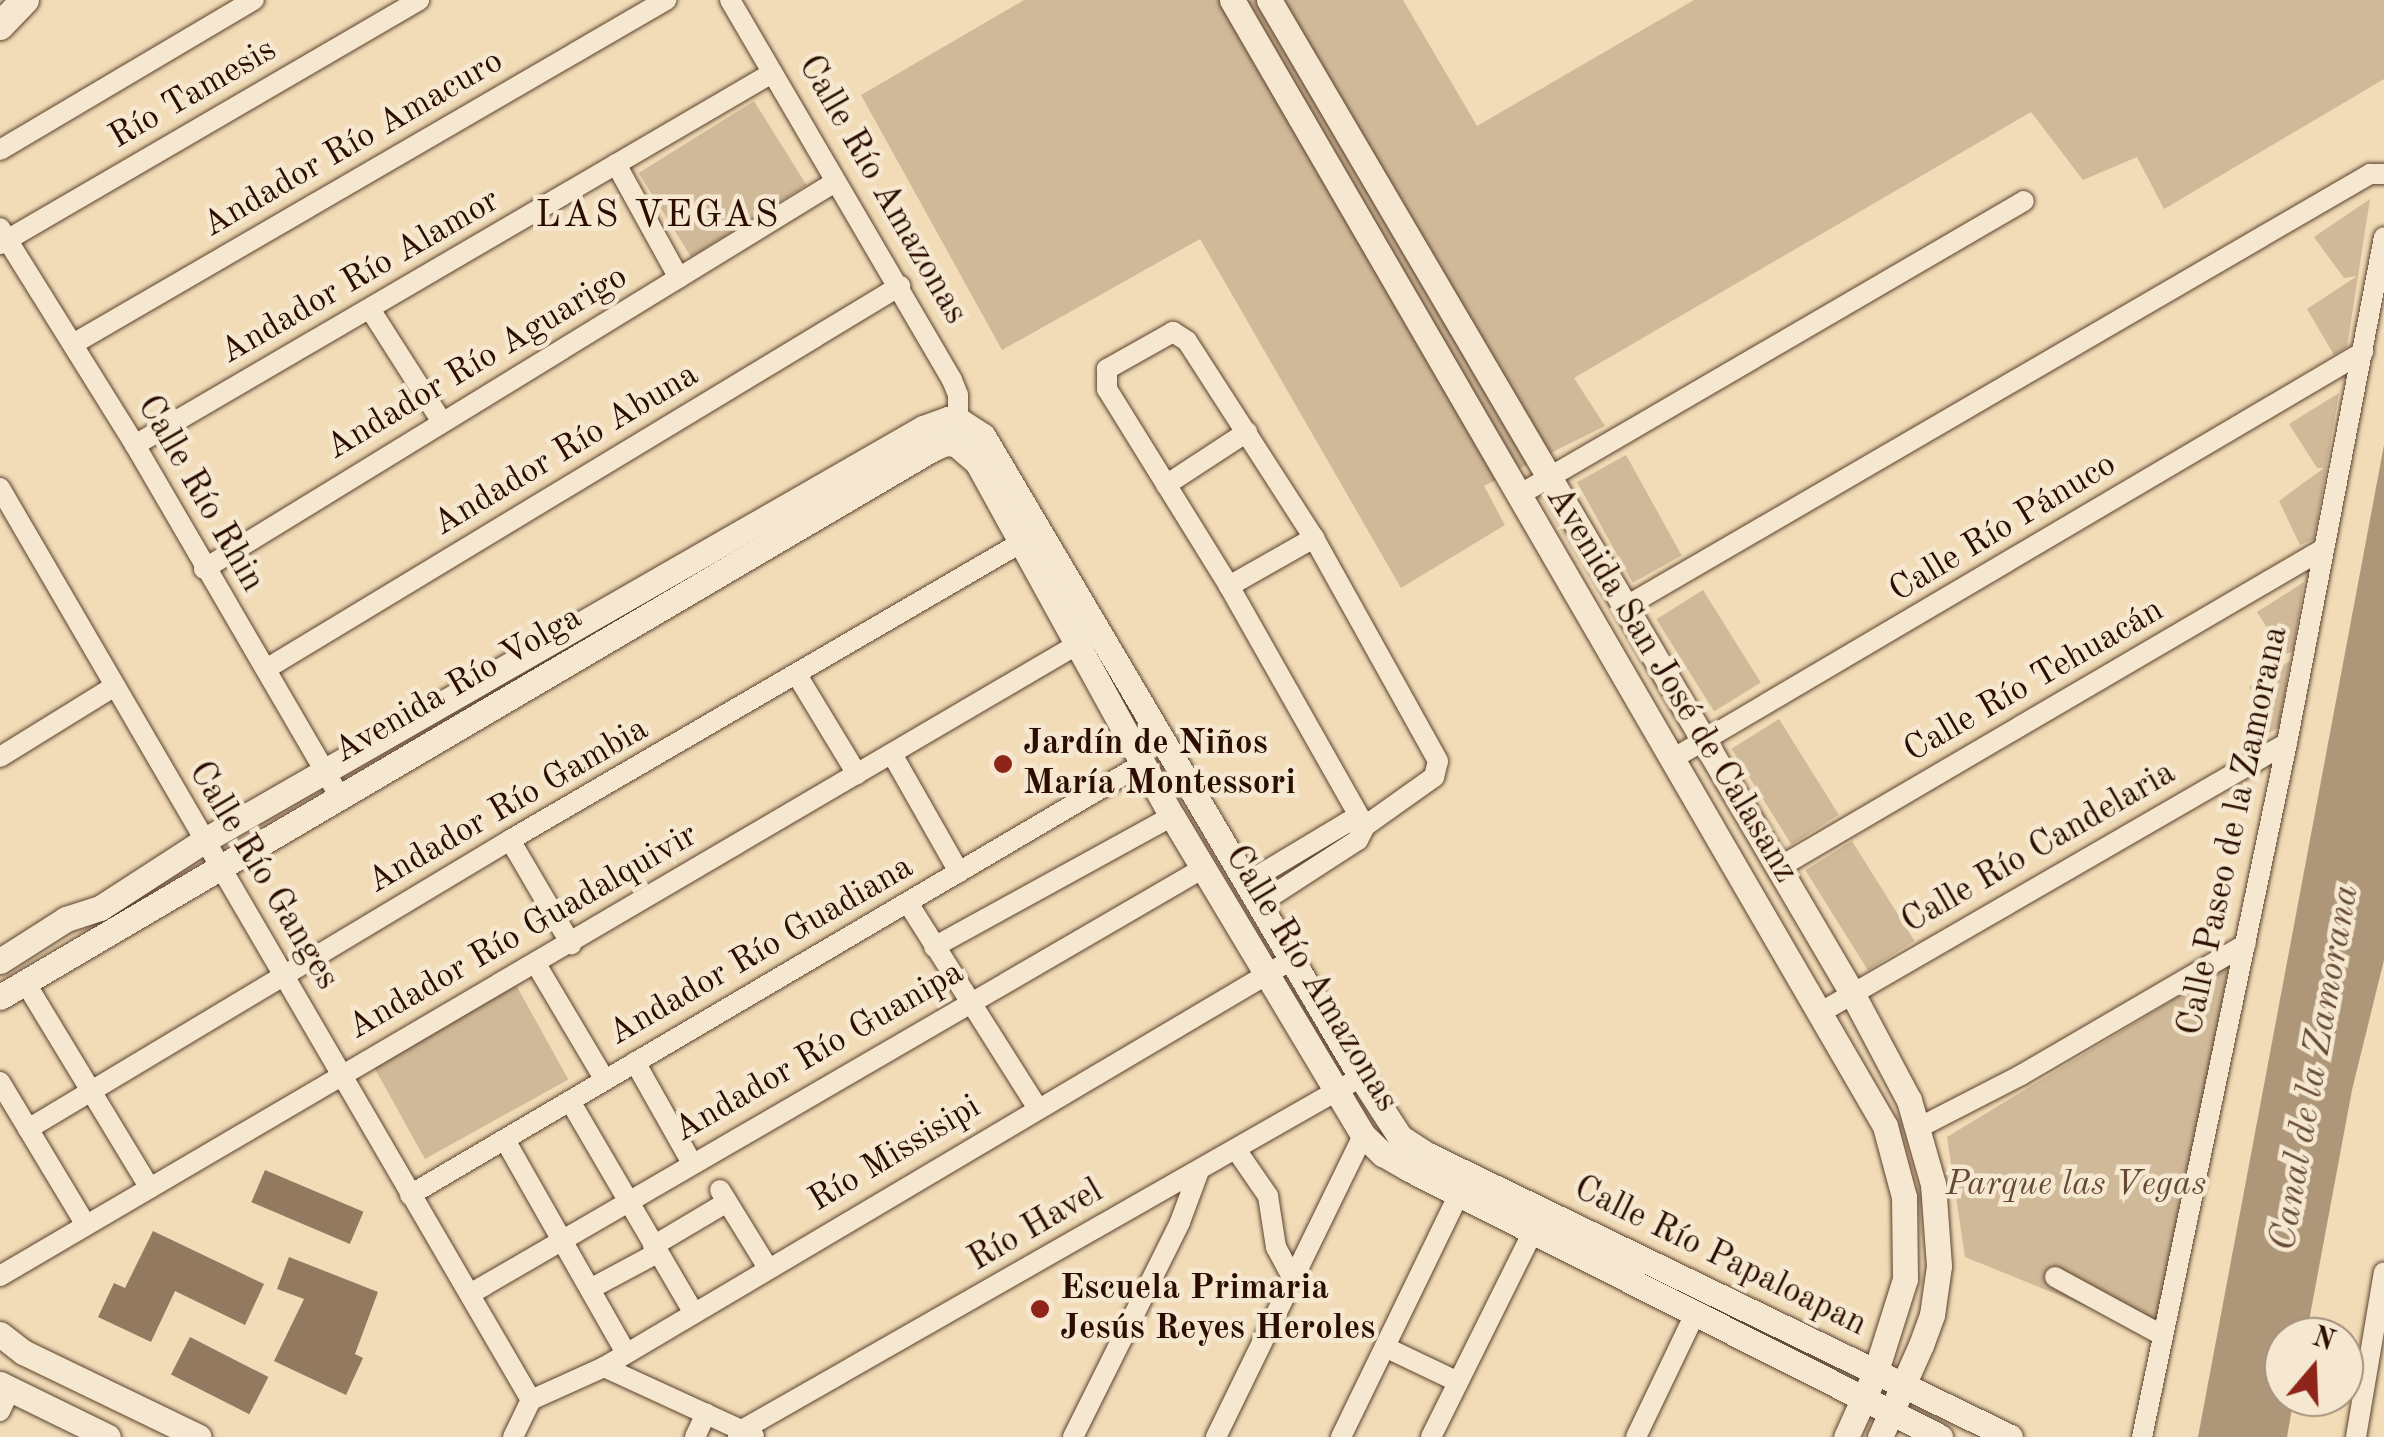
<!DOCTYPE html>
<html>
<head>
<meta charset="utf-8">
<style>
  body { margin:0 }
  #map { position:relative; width:2384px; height:1437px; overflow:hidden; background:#f1dcb7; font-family:"Old Standard TT",serif }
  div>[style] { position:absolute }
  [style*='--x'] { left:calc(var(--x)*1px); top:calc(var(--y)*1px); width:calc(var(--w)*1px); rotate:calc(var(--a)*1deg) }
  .green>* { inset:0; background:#cfb998; transform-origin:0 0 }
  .water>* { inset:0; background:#ae9679 }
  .building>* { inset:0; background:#927960; transform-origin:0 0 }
  .roads { filter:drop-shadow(0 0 2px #5c412e) drop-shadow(0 0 2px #5c412e) }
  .minor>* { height:20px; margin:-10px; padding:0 10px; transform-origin:10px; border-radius:10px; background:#f6e8d0 }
  .tertiary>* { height:25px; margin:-12.5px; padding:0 12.5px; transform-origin:12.5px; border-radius:12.5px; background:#f6e8d0 }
  .secondary>* { height:28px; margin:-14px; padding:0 14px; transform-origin:14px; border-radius:14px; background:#f6e8d0 }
  .dots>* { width:28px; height:28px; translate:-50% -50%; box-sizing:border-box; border:5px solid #f6e8d0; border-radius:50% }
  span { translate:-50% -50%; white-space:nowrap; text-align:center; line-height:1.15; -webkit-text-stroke:9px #f6e8d0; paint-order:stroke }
  .street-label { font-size:35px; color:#2b0d01 }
  .poi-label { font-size:35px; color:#2b0d01; font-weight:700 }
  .left { translate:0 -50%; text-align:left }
  .park-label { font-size:35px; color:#644936; font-style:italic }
  .neighbourhood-label { font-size:38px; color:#2b0d01; letter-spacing:2.5px }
  .water-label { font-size:38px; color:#664b37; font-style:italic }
  .north { position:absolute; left:2264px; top:1317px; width:100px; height:100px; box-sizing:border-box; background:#f6e8d0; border:2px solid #a5907d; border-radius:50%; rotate:19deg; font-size:28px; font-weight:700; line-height:40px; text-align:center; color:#2b0d01 }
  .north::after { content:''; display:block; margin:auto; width:35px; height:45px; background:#8f2418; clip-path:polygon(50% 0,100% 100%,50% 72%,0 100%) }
</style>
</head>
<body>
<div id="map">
  <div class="green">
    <i style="clip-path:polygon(1024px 0,1403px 0,1477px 126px,1694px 0,2384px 0,2384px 79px,2164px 209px,2137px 157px,2083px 180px,2031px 112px,1574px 378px,1605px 426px,1484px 486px,1505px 525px,1401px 588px,1200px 239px,1002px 350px,861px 95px)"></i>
    <i style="left:754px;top:101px;width:99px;height:136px;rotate:58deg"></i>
    <i style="clip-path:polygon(2370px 199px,2347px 347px,2334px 355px,2307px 309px,2357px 276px,2344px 278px,2314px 237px)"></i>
    <i style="clip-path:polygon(2339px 393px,2314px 539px,2300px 545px,2279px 501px,2324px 468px,2317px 468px,2289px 424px)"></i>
    <i style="left:1626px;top:455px;width:115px;height:56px;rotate:61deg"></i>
    <i style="clip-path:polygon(2304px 582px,2293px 652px,2284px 654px,2257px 612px)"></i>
    <i style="left:1703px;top:590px;width:109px;height:55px;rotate:58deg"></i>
    <i style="clip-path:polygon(2290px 661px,2279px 728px,2268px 733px,2249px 687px)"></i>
    <i style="left:1779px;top:719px;width:113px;height:56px;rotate:58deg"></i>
    <i style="left:1852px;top:841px;width:118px;height:55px;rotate:58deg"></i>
    <i style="clip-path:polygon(2229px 966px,2157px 1335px,1965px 1257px,1947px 1137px)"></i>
    <i style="left:516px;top:985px;width:108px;height:164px;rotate:61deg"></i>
  </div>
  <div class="water">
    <i style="clip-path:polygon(2384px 445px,2384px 960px,2352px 1090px,2306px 1337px,2284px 1337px,2284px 1397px,2294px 1397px,2287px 1437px,2198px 1437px)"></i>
  </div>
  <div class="building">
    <i style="left:265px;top:1170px;width:107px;height:35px;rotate:23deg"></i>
    <i style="clip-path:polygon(153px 1231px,264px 1284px,245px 1325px,175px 1291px,151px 1342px,98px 1317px,114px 1283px,125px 1288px)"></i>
    <i style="clip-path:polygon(289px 1257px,378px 1292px,355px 1354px,363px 1358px,346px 1395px,274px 1361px,304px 1299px,277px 1289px)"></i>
    <i style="left:190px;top:1337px;width:88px;height:42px;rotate:27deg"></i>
  </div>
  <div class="roads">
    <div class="minor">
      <i style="--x:730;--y:0;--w:440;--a:59.7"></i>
      <i style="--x:952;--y:380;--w:16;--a:68"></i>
      <i style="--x:958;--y:395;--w:37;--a:90"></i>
      <i style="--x:0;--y:150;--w:295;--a:-30.6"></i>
      <i style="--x:616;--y:164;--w:130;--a:61.1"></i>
      <i style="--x:0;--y:228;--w:256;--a:58.1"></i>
      <i style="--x:135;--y:445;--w:405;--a:59.8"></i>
      <i style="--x:0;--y:244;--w:485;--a:-30.2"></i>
      <i style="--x:370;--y:309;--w:134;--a:57.5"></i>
      <i style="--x:73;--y:344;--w:686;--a:-30.12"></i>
      <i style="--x:135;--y:445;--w:738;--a:-30.28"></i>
      <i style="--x:1166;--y:485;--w:97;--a:-33.2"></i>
      <i style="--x:0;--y:488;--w:1055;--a:59.79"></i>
      <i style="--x:1519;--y:495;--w:584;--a:-30.21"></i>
      <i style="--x:204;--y:569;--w:740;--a:-31.52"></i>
      <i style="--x:1229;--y:586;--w:98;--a:-29.5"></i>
      <i style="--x:1625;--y:607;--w:862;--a:-30.17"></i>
      <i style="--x:2370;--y:174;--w:14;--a:0"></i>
      <i style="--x:266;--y:669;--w:741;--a:-31.14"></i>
      <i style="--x:797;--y:675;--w:116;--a:58.8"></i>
      <i style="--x:892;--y:754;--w:136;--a:60.4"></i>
      <i style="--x:0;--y:757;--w:135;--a:-31.7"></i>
      <i style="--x:1674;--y:758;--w:800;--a:-30.51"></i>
      <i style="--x:510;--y:840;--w:121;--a:59.6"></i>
      <i style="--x:1778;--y:868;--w:631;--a:-30.34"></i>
      <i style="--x:1246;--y:883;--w:119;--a:-30.9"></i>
      <i style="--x:1348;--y:822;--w:17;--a:13"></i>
      <i style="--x:908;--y:903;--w:241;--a:57.7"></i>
      <i style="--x:1259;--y:904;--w:118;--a:-32.9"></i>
      <i style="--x:1358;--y:840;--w:16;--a:-63"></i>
      <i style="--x:1365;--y:826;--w:85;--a:-35.4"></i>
      <i style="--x:1434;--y:777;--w:16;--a:-76"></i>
      <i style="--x:1438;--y:761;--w:255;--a:-119.1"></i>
      <i style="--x:1314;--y:538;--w:234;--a:-122.8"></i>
      <i style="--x:1187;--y:341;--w:17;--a:-147"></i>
      <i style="--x:1173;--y:332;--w:76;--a:150.7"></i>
      <i style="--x:1107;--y:369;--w:20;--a:90"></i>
      <i style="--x:1107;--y:389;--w:232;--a:58.2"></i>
      <i style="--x:1229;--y:586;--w:276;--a:60.5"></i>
      <i style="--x:934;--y:947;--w:272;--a:-28.8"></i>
      <i style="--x:536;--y:964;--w:135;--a:59.3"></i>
      <i style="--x:25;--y:982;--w:241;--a:58.8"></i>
      <i style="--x:1823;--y:1011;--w:536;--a:-30.01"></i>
      <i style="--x:635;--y:1062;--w:116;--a:60.6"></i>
      <i style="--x:0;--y:1082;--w:167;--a:59"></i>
      <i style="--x:570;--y:1101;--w:246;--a:59.7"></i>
      <i style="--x:1920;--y:1127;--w:114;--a:-27.2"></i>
      <i style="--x:2021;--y:1075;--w:260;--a:-30.2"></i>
      <i style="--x:28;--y:1129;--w:562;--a:-30.95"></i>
      <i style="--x:510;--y:840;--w:592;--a:-30.2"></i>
      <i style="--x:505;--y:1140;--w:245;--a:60.4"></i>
      <i style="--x:1237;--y:1151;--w:55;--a:55.4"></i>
      <i style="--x:1268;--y:1196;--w:52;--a:81.1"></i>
      <i style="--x:1276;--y:1247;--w:36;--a:62"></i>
      <i style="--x:720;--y:1190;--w:92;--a:58.4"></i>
      <i style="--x:410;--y:1195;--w:852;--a:-30.48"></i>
      <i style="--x:653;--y:1246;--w:86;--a:-30.7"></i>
      <i style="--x:0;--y:1276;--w:1250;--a:-30.38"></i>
      <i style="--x:2055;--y:1277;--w:122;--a:28.5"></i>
      <i style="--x:590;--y:1289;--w:76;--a:-28.2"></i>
      <i style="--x:470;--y:1294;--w:846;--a:-30.14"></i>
      <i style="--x:1385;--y:1347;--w:81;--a:25.6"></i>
      <i style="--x:604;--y:1367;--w:165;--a:24.7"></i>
      <i style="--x:531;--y:1400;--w:80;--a:-24.3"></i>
      <i style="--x:604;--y:1367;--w:799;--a:-30.64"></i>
      <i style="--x:0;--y:1411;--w:23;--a:-65"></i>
      <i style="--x:513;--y:1437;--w:41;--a:-64.1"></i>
      <i style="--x:695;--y:1437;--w:26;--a:-65"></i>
      <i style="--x:738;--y:1437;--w:8;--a:-60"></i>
      <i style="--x:742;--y:1430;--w:713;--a:-29.7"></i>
      <i style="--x:1073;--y:1437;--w:240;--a:-63.5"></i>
      <i style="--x:1180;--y:1222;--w:54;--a:-69.6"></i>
      <i style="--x:1216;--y:1437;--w:336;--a:-64"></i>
      <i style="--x:1341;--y:1437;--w:286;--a:-64.1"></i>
      <i style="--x:1431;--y:1437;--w:241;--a:-63.6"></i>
      <i style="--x:1636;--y:1437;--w:136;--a:-64.4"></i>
      <i style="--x:2142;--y:1437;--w:709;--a:-78.2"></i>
      <i style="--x:2287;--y:743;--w:515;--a:-79.15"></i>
      <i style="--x:2356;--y:1437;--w:167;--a:-80.4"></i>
    </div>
    <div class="tertiary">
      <i style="--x:1232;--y:0;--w:1302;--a:59.89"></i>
      <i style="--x:1885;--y:1126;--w:73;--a:75"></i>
      <i style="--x:1904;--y:1197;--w:82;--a:89.3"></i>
      <i style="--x:1905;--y:1279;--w:96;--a:107.5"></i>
      <i style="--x:1876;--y:1371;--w:72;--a:114.4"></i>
      <i style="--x:1269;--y:0;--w:1151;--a:59.58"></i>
      <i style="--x:1852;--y:993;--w:121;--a:62"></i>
      <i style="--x:1909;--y:1100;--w:87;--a:74.1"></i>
      <i style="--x:1933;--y:1184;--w:82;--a:85.8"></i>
      <i style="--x:1939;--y:1266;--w:49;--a:98.1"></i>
      <i style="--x:1932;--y:1315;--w:32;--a:110"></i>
      <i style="--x:1921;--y:1345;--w:101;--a:114"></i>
      <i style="--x:0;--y:961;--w:78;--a:-32.5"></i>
      <i style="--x:66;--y:919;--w:36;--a:-18"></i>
      <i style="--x:100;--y:908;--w:125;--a:-32.9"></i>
      <i style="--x:205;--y:840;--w:828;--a:-29.85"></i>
      <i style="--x:923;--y:428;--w:27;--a:-20"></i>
      <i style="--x:948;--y:419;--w:12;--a:9"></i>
      <i style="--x:960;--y:421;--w:27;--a:33"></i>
      <i style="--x:983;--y:436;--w:744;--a:59.47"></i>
      <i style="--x:1361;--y:1077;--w:72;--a:57"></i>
      <i style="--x:1400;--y:1137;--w:31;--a:33"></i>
      <i style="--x:1426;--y:1154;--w:649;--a:25.85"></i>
      <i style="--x:0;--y:997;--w:1079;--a:-30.46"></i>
      <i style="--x:930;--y:450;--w:17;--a:-25"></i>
      <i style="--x:945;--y:443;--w:11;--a:5"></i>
      <i style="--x:956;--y:444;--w:28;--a:41"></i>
      <i style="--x:977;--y:462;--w:404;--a:61.2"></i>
      <i style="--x:1172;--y:816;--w:372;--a:59.1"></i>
      <i style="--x:1363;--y:1135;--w:28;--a:44"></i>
      <i style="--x:1383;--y:1154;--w:30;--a:30"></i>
      <i style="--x:1409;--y:1169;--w:595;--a:26.78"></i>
      <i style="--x:0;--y:1334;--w:29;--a:38"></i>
      <i style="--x:23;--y:1352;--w:195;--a:25.8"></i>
      <i style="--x:0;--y:1384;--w:120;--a:26.1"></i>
    </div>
    <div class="secondary">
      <i style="--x:0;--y:26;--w:36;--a:-46"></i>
    </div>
  </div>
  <div class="dots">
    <i style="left:1003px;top:764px;background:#8f2418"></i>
    <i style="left:1040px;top:1309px;background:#8f2418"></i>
  </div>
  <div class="street-label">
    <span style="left:193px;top:94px;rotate:-30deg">Río Tamesis</span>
    <span style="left:353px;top:144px;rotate:-30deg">Andador Río Amacuro</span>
    <span style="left:882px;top:190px;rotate:60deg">Calle Río Amazonas</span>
    <span style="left:360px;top:277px;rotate:-30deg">Andador Río Alamor</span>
    <span style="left:477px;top:363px;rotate:-31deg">Andador Río Aguarigo</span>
    <span style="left:566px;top:450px;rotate:-31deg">Andador Río Abuna</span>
    <span style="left:200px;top:494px;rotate:60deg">Calle Río Rhin</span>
    <span style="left:2003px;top:528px;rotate:-31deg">Calle Río Pánuco</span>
    <span style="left:2034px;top:681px;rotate:-30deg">Calle Río Tehuacán</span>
    <span style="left:458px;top:685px;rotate:-30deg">Avenida Río Volga</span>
    <span style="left:1671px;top:685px;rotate:59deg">Avenida San José de Calasanz</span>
    <span style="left:508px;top:806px;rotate:-30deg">Andador Río Gambia</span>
    <span style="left:2234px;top:831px;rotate:-78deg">Calle Paseo de la Zamorana</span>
    <span style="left:2039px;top:848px;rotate:-30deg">Calle Río Candelaria</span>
    <span style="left:263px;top:876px;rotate:59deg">Calle Río Ganges</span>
    <span style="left:523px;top:932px;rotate:-30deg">Andador Río Guadalquivir</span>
    <span style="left:761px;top:951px;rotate:-30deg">Andador Río Guadiana</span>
    <span style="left:1311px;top:979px;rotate:59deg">Calle Río Amazonas</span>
    <span style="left:819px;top:1052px;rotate:-30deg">Andador Río Guanipa</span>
    <span style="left:895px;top:1154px;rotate:-31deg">Río Missisipi</span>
    <span style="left:1036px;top:1226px;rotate:-30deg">Río Havel</span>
    <span style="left:1720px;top:1257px;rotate:26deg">Calle Río Papaloapan</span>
  </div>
  <div class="poi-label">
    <span class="left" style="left:1023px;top:764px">Jardín de Niños<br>María Montessori</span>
    <span class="left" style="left:1060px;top:1309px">Escuela Primaria<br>Jesús Reyes Heroles</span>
  </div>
  <div class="park-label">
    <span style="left:2076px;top:1185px">Parque las Vegas</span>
  </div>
  <div class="neighbourhood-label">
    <span style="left:658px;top:217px">LAS VEGAS</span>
  </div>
  <div class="water-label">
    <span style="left:2316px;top:1068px;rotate:-80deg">Canal de la Zamorana</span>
  </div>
  <div class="north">N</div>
</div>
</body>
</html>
